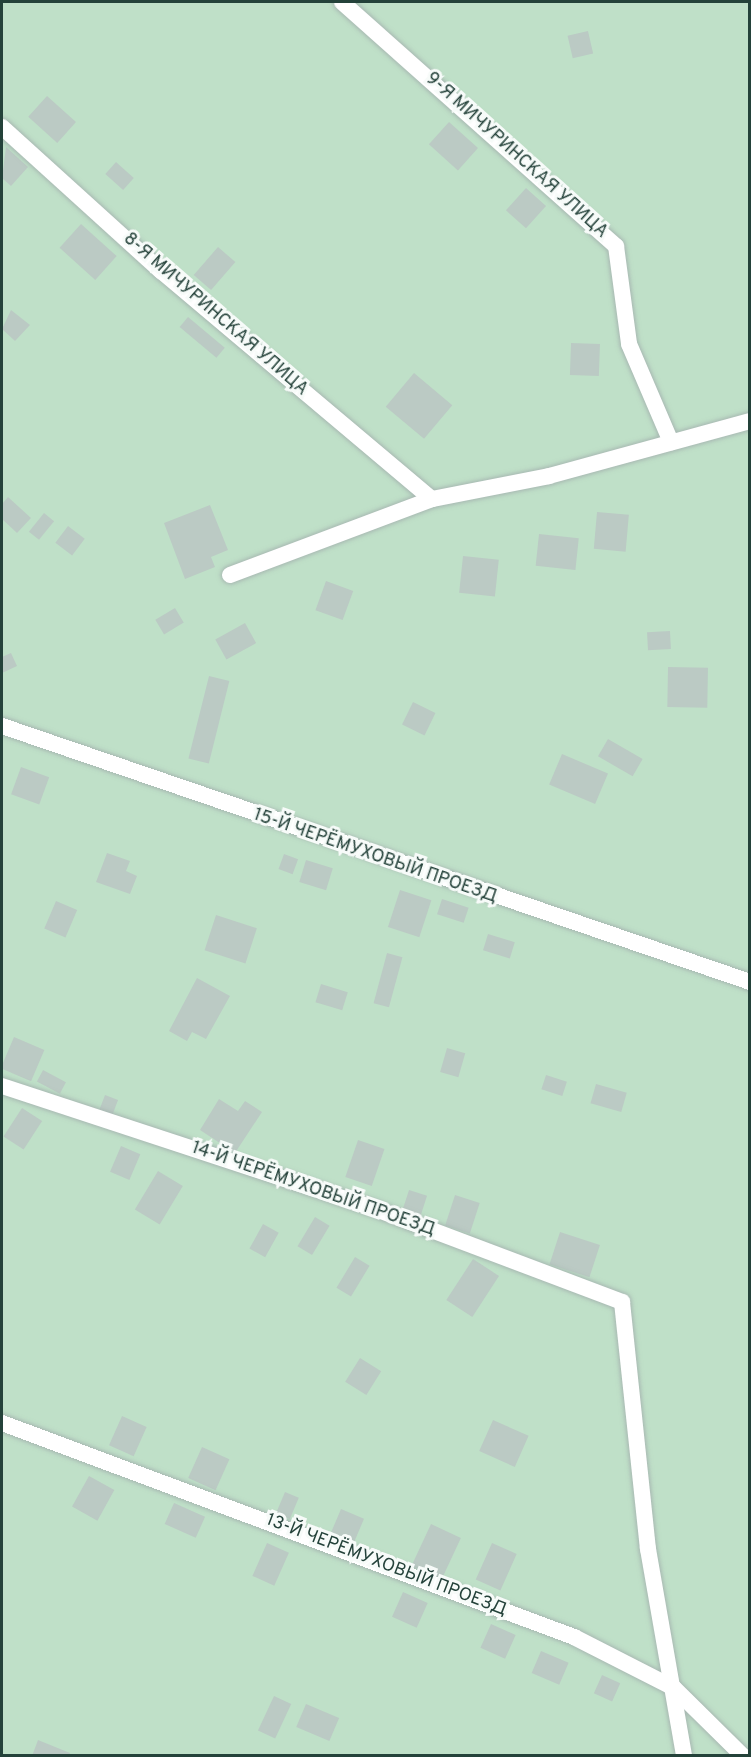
<!DOCTYPE html>
<html>
<head>
<meta charset="utf-8">
<style>
  body { margin:0 }
  #map { position:relative; width:751px; height:1757px; overflow:hidden; background:#e6efeb; font-family:Overpass,sans-serif }
  div>[style] { position:absolute }
  [style*='--x'] { left:calc(var(--x)*1px); top:calc(var(--y)*1px); width:calc(var(--w)*1px); rotate:calc(var(--a)*1deg) }
  .green>* { inset:0; background:#bfe0c8; transform-origin:0 0 }
  .building>* { inset:0; background:#bbcac4; transform-origin:0 0 }
  .roads { filter:drop-shadow(0 0 2px #a8b8b2) drop-shadow(0 0 2px #a8b8b2) }
  .service>* { height:16px; margin:-8px; padding:0 8px; transform-origin:8px; border-radius:8px; background:#fff }
  span { translate:-50% -50%; white-space:nowrap; text-align:center; line-height:1.15; -webkit-text-stroke:6px #f7fbf9; paint-order:stroke }
  .street-label { font-size:18px; color:#24423a }
  .frame { position:absolute; inset:0; border:3px solid #24423a; pointer-events:none }
</style>
</head>
<body>
<div id="map">
  <div class="green">
    <i style="left:2px;top:2px;width:747px;height:1753px"></i>
  </div>
  <div class="building">
    <i style="left:588px;top:31px;width:23px;height:21px;rotate:77deg"></i>
    <i style="left:47px;top:96px;width:39px;height:28px;rotate:42deg"></i>
    <i style="left:449px;top:122px;width:39px;height:30px;rotate:42deg"></i>
    <i style="clip-path:polygon(6px 147px,28px 167px,11px 186px,2px 178px)"></i>
    <i style="left:116px;top:162px;width:24px;height:16px;rotate:42deg"></i>
    <i style="left:526px;top:188px;width:27px;height:30px;rotate:42deg"></i>
    <i style="left:81px;top:224px;width:48px;height:32px;rotate:42deg"></i>
    <i style="left:218px;top:247px;width:23px;height:37px;rotate:41deg"></i>
    <i style="clip-path:polygon(11px 310px,30px 325px,15px 341px,2px 329px)"></i>
    <i style="left:188px;top:317px;width:48px;height:13px;rotate:40deg"></i>
    <i style="left:571px;top:343px;width:29px;height:32px;rotate:2deg"></i>
    <i style="left:414px;top:373px;width:50px;height:44px;rotate:40deg"></i>
    <i style="clip-path:polygon(8px 497px,31px 518px,17px 533px,2px 519px,2px 504px)"></i>
    <i style="clip-path:polygon(210px 505px,228px 550px,211px 557px,215px 567px,185px 579px,164px 523px)"></i>
    <i style="left:597px;top:512px;width:32px;height:37px;rotate:5deg"></i>
    <i style="left:44px;top:513px;width:13px;height:24px;rotate:39deg"></i>
    <i style="left:68px;top:526px;width:21px;height:21px;rotate:37deg"></i>
    <i style="left:539px;top:534px;width:40px;height:32px;rotate:6deg"></i>
    <i style="left:463px;top:556px;width:36px;height:37px;rotate:6deg"></i>
    <i style="left:326px;top:581px;width:29px;height:31px;rotate:20deg"></i>
    <i style="left:175px;top:608px;width:17px;height:23px;rotate:59deg"></i>
    <i style="left:245px;top:623px;width:23px;height:34px;rotate:61deg"></i>
    <i style="left:670px;top:631px;width:18px;height:23px;rotate:87deg"></i>
    <i style="clip-path:polygon(11px 653px,17px 666px,2px 673px,2px 657px)"></i>
    <i style="left:668px;top:667px;width:40px;height:40px;rotate:1deg"></i>
    <i style="left:209px;top:676px;width:21px;height:85px;rotate:14deg"></i>
    <i style="left:413px;top:702px;width:25px;height:25px;rotate:26deg"></i>
    <i style="left:608px;top:739px;width:40px;height:20px;rotate:30deg"></i>
    <i style="left:562px;top:754px;width:50px;height:33px;rotate:23deg"></i>
    <i style="left:21px;top:767px;width:30px;height:29px;rotate:20deg"></i>
    <i style="clip-path:polygon(107px 853px,130px 861px,126px 871px,137px 876px,130px 894px,96px 882px)"></i>
    <i style="left:284px;top:854px;width:15px;height:16px;rotate:20deg"></i>
    <i style="left:306px;top:860px;width:28px;height:23px;rotate:17deg"></i>
    <i style="left:400px;top:890px;width:33px;height:39px;rotate:18deg"></i>
    <i style="left:442px;top:899px;width:28px;height:16px;rotate:18deg"></i>
    <i style="left:56px;top:901px;width:23px;height:30px;rotate:23deg"></i>
    <i style="left:216px;top:915px;width:43px;height:37px;rotate:18deg"></i>
    <i style="left:488px;top:934px;width:28px;height:17px;rotate:17deg"></i>
    <i style="left:387px;top:953px;width:16px;height:52px;rotate:15deg"></i>
    <i style="clip-path:polygon(197px 978px,230px 996px,206px 1039px,192px 1032px,187px 1041px,169px 1031px)"></i>
    <i style="left:321px;top:984px;width:28px;height:19px;rotate:17deg"></i>
    <i style="left:14px;top:1037px;width:33px;height:34px;rotate:23deg"></i>
    <i style="left:447px;top:1048px;width:19px;height:25px;rotate:16deg"></i>
    <i style="left:43px;top:1070px;width:26px;height:13px;rotate:28deg"></i>
    <i style="left:546px;top:1075px;width:22px;height:15px;rotate:18deg"></i>
    <i style="left:596px;top:1084px;width:32px;height:20px;rotate:16deg"></i>
    <i style="left:105px;top:1095px;width:14px;height:16px;rotate:21deg"></i>
    <i style="clip-path:polygon(219px 1099px,238px 1111px,245px 1101px,262px 1112px,235px 1153px,200px 1130px)"></i>
    <i style="left:22px;top:1108px;width:24px;height:34px;rotate:33deg"></i>
    <i style="left:358px;top:1140px;width:28px;height:39px;rotate:19deg"></i>
    <i style="left:121px;top:1146px;width:21px;height:28px;rotate:23deg"></i>
    <i style="left:158px;top:1171px;width:29px;height:45px;rotate:31deg"></i>
    <i style="left:409px;top:1190px;width:19px;height:22px;rotate:18deg"></i>
    <i style="left:455px;top:1195px;width:26px;height:32px;rotate:18deg"></i>
    <i style="left:315px;top:1217px;width:17px;height:34px;rotate:31deg"></i>
    <i style="left:263px;top:1224px;width:18px;height:28px;rotate:29deg"></i>
    <i style="left:560px;top:1232px;width:42px;height:34px;rotate:18deg"></i>
    <i style="left:355px;top:1257px;width:17px;height:36px;rotate:31deg"></i>
    <i style="left:473px;top:1259px;width:31px;height:49px;rotate:33deg"></i>
    <i style="left:360px;top:1358px;width:25px;height:28px;rotate:32deg"></i>
    <i style="left:122px;top:1416px;width:27px;height:32px;rotate:24deg"></i>
    <i style="left:493px;top:1420px;width:39px;height:34px;rotate:24deg"></i>
    <i style="left:202px;top:1447px;width:30px;height:34px;rotate:24deg"></i>
    <i style="left:89px;top:1476px;width:29px;height:35px;rotate:29deg"></i>
    <i style="left:285px;top:1492px;width:15px;height:23px;rotate:23deg"></i>
    <i style="left:174px;top:1503px;width:34px;height:23px;rotate:24deg"></i>
    <i style="left:341px;top:1509px;width:25px;height:30px;rotate:23deg"></i>
    <i style="left:431px;top:1524px;width:33px;height:46px;rotate:25deg"></i>
    <i style="left:267px;top:1543px;width:24px;height:36px;rotate:24deg"></i>
    <i style="left:492px;top:1543px;width:27px;height:40px;rotate:24deg"></i>
    <i style="left:403px;top:1592px;width:27px;height:27px;rotate:24deg"></i>
    <i style="left:491px;top:1624px;width:27px;height:26px;rotate:24deg"></i>
    <i style="left:541px;top:1651px;width:30px;height:24px;rotate:23deg"></i>
    <i style="left:602px;top:1675px;width:20px;height:20px;rotate:24deg"></i>
    <i style="left:274px;top:1696px;width:19px;height:38px;rotate:25deg"></i>
    <i style="left:306px;top:1704px;width:36px;height:25px;rotate:23deg"></i>
    <i style="clip-path:polygon(38px 1740px,70px 1753px,69px 1756px,32px 1756px)"></i>
  </div>
  <div class="roads">
    <div class="service">
      <i style="--x:342;--y:2;--w:367;--a:41.7"></i>
      <i style="--x:616;--y:246;--w:99;--a:82.4"></i>
      <i style="--x:629;--y:344;--w:107;--a:66.8"></i>
      <i style="--x:2;--y:127;--w:215;--a:42.2"></i>
      <i style="--x:161;--y:271;--w:354;--a:40.1"></i>
      <i style="--x:230;--y:575;--w:216;--a:-20.6"></i>
      <i style="--x:432;--y:499;--w:119;--a:-11.1"></i>
      <i style="--x:549;--y:476;--w:208;--a:-15.3"></i>
      <i style="--x:2;--y:726;--w:791;--a:18.89"></i>
      <i style="--x:2;--y:1086;--w:394;--a:18.2"></i>
      <i style="--x:376;--y:1209;--w:263;--a:20.7"></i>
      <i style="--x:622;--y:1302;--w:248;--a:84"></i>
      <i style="--x:648;--y:1549;--w:210;--a:80.1"></i>
      <i style="--x:2;--y:1423;--w:611;--a:20.51"></i>
      <i style="--x:574;--y:1637;--w:112;--a:27"></i>
      <i style="--x:674;--y:1688;--w:97;--a:44.6"></i>
    </div>
  </div>
  <div class="street-label">
    <span style="left:516px;top:156px;rotate:42deg">9-Я МИЧУРИНСКАЯ УЛИЦА</span>
    <span style="left:215px;top:315px;rotate:41deg">8-Я МИЧУРИНСКАЯ УЛИЦА</span>
    <span style="left:375px;top:857px;rotate:19deg">15-Й ЧЕРЁМУХОВЫЙ ПРОЕЗД</span>
    <span style="left:313px;top:1190px;rotate:19deg">14-Й ЧЕРЁМУХОВЫЙ ПРОЕЗД</span>
    <span style="left:386px;top:1566px;rotate:21deg">13-Й ЧЕРЁМУХОВЫЙ ПРОЕЗД</span>
  </div>
  <div class="frame"></div>
</div>
</body>
</html>
